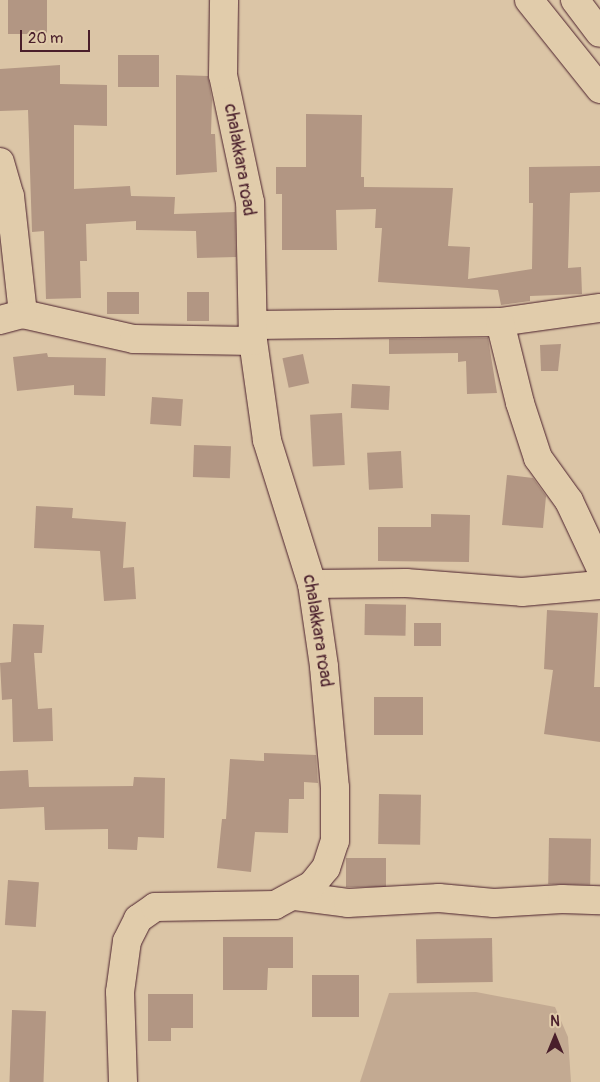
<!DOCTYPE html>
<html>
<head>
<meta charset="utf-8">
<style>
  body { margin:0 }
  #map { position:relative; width:600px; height:1082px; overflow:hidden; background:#dbc5a6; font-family:Pangolin,sans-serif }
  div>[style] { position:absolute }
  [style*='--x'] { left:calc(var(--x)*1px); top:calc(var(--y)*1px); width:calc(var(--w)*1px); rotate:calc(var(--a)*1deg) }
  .green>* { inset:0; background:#c3aa92 }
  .building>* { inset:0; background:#b29683; transform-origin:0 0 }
  .roads { filter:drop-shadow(0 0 1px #4a1f2b) drop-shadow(0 0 1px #4a1f2b) }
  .minor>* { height:28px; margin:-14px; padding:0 14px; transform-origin:14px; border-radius:14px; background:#e1ccab }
  .major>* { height:28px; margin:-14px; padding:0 14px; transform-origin:14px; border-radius:14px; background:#e1ccab }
  .highway>* { height:28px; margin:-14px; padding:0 14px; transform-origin:14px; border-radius:14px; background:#e1ccab }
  span { translate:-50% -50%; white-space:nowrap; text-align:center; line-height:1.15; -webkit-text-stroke:4px #e1ccab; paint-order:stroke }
  .street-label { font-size:18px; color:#4a1f2b }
  .north { position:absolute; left:530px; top:1012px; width:50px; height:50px; -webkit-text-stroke:4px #e1ccab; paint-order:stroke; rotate:0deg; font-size:14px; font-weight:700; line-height:20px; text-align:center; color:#4a1f2b }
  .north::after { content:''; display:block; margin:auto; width:18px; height:22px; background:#4a1f2b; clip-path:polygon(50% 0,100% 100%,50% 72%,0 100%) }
  .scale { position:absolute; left:20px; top:30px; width:70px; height:22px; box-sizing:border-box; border:2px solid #4a1f2b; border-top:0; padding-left:6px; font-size:15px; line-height:18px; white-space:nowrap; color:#4a1f2b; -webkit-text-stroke:4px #e1ccab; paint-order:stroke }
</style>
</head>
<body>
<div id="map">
  <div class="green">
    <i style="clip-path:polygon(476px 992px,555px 1007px,568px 1037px,571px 1082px,360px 1082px,389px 993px)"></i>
  </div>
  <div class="building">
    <i style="left:8px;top:0;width:39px;height:34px"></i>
    <i style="left:118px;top:55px;width:41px;height:32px"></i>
    <i style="clip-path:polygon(60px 65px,60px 84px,107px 85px,107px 126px,74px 125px,74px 189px,130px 186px,131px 196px,175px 197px,174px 214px,235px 212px,236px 257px,197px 258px,196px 231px,136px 230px,136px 221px,86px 224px,87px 261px,80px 261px,81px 298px,46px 299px,44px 231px,32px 232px,28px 110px,0 111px,0 69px)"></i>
    <i style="clip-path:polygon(176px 75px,208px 76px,212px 100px,211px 134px,215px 134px,217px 172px,176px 175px)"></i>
    <i style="clip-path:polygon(306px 114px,362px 115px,361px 177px,364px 177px,364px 187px,453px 188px,448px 246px,470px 247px,468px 279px,532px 269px,533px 203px,529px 203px,529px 167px,600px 166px,600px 192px,570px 193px,568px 268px,581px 267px,582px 294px,530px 296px,530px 301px,501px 305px,498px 290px,378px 282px,382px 228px,375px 228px,376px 209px,336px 210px,337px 250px,282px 250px,282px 194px,276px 194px,276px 167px,306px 167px)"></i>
    <i style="left:107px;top:292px;width:32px;height:22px"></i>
    <i style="left:187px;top:292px;width:22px;height:29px"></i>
    <i style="clip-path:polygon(488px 338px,497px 393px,467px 394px,466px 361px,458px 362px,458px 353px,389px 354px,389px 339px)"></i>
    <i style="clip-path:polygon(561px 344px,558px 371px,541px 371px,540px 345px)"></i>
    <i style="clip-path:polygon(47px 353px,48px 357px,106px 358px,105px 396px,74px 395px,74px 385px,17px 391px,13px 357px)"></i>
    <i style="left:303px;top:354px;width:30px;height:21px;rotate:78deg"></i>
    <i style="left:352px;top:384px;width:38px;height:24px;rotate:3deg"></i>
    <i style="left:152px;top:397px;width:31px;height:27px;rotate:4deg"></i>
    <i style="left:342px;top:413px;width:52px;height:32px;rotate:87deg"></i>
    <i style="left:194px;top:445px;width:37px;height:32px;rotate:2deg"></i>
    <i style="left:401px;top:451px;width:37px;height:34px;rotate:87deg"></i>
    <i style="clip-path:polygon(507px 475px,533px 478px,546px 496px,543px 528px,502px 525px)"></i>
    <i style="clip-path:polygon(36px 506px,73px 508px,72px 518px,126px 522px,123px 568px,134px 567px,136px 599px,104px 601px,100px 551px,34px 548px)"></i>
    <i style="clip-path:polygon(431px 514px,470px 515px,469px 562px,378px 561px,378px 527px,431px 527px)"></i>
    <i style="left:365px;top:604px;width:41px;height:31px;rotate:1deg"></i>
    <i style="clip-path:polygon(547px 610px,598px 613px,594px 687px,600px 687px,600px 742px,544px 734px,553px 670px,544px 669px)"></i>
    <i style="left:414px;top:623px;width:27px;height:23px"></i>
    <i style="clip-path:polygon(13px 624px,44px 625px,42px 653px,34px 653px,38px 709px,52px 708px,53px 741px,13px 742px,12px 699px,2px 700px,0 663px,11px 662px)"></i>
    <i style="left:374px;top:697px;width:49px;height:38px"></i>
    <i style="clip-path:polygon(264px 753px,316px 755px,318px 783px,304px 782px,304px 799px,289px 799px,288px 833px,255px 832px,251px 872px,217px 868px,222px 819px,226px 819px,230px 759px,264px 761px)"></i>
    <i style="clip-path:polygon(28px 770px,29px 787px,133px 786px,134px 777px,165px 778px,164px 838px,138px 837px,137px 850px,108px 849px,108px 829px,45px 830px,44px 807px,0 809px,0 771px)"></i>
    <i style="left:379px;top:794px;width:42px;height:50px;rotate:1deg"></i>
    <i style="left:549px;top:838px;width:42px;height:46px;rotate:1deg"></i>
    <i style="left:346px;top:858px;width:40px;height:29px"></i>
    <i style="left:8px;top:880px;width:31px;height:45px;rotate:4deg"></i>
    <i style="clip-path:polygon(223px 937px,293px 937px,293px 968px,268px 968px,267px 990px,223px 990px)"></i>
    <i style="left:492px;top:938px;width:44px;height:76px;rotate:89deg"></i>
    <i style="left:312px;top:975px;width:47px;height:42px"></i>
    <i style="clip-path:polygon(148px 994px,193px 994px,193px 1028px,171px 1028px,171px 1041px,148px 1041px)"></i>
    <i style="left:12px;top:1010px;width:34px;height:72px;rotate:2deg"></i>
  </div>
  <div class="roads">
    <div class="minor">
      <i style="--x:529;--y:0;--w:114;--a:51.4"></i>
      <i style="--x:0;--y:162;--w:35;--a:74"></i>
      <i style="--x:10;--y:196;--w:119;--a:83.7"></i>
      <i style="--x:23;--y:314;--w:114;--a:12.7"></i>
      <i style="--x:134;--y:339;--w:119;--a:1"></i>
      <i style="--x:0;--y:320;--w:24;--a:-15"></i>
      <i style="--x:500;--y:322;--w:101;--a:-8"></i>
      <i style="--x:255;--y:325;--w:245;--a:-0.7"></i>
      <i style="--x:500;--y:322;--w:83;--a:76.1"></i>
      <i style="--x:520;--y:403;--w:58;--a:71.9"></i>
      <i style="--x:538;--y:458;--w:53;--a:54.2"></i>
      <i style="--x:569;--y:501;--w:73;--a:64.8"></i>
      <i style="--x:312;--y:584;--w:94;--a:-0.6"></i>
      <i style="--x:406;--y:583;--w:116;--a:4.4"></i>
      <i style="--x:522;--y:592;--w:78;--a:-5.1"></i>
      <i style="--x:295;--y:896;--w:53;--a:7.5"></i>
      <i style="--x:348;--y:903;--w:91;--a:-3.1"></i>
      <i style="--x:439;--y:898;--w:55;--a:5.2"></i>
      <i style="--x:494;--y:903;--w:68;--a:-3.4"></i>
      <i style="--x:562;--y:899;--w:38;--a:2"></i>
    </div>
    <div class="major">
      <i style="--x:123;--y:1082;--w:90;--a:-91.9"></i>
      <i style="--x:120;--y:992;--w:51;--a:-82.2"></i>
      <i style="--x:127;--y:941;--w:25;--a:-63"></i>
      <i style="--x:138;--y:919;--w:21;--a:-35"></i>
      <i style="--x:155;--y:907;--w:120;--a:-1"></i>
      <i style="--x:275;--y:905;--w:42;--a:-28.4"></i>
      <i style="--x:312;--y:885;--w:22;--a:-51"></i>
      <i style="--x:326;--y:868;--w:28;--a:-72"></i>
      <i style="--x:335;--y:841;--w:53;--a:-90"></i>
      <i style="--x:335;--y:788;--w:122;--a:-95.2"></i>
      <i style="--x:324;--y:666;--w:83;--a:-98.3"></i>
      <i style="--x:312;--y:584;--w:151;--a:-107.4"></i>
      <i style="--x:267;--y:440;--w:100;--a:-98"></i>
      <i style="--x:253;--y:341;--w:139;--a:-91.2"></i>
      <i style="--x:250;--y:202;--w:130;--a:-102"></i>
      <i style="--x:223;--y:75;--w:75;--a:-89.2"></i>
    </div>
    <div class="highway">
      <i style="--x:575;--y:0;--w:41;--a:52.9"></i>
    </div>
  </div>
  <div class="street-label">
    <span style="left:239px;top:160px;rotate:80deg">chalakkara road</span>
    <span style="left:317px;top:631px;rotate:81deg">chalakkara road</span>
  </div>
  <div class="north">N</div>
  <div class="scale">20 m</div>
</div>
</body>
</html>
